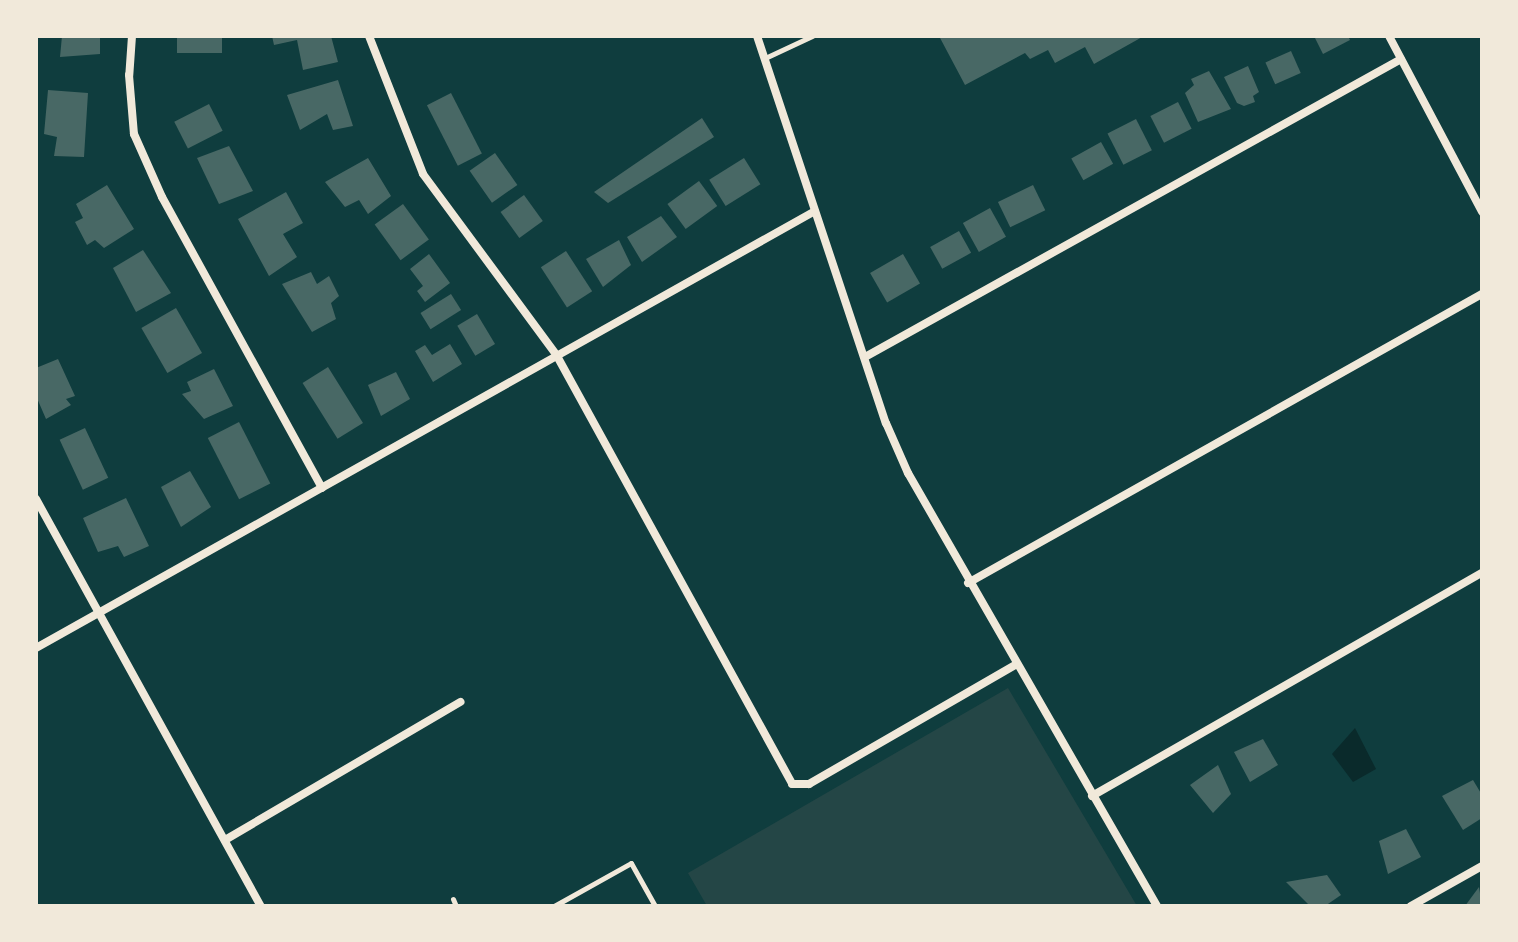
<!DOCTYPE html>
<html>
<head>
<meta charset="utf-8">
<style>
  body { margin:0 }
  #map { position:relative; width:1518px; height:942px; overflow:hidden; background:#0f3d3e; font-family:Overpass,sans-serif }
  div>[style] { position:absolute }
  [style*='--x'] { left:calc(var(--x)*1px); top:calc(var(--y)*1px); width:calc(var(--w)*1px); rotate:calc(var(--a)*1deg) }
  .green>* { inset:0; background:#244646 }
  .water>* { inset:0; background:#0a2a2b }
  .building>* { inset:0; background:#486865; transform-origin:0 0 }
  .service>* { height:5px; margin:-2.5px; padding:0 2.5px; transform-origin:2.5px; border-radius:2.5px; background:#f1e9da }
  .minor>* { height:8px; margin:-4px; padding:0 4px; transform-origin:4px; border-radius:4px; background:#f1e9da }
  span { translate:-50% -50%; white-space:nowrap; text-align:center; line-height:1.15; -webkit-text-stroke:8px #f1e9da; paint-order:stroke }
  .frame { position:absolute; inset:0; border:38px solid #f1e9da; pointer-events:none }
</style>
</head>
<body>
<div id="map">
  <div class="green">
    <i style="clip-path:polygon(1008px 688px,1137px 906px,707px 906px,688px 873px)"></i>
  </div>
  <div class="water">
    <i style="clip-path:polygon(1355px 728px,1376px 769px,1353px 782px,1332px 754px)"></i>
  </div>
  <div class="building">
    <i style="clip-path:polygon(62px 36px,100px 36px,100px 54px,60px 57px)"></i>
    <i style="left:177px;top:36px;width:45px;height:17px"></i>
    <i style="clip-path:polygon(272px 36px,331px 36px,338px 62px,303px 70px,297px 40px,274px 45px)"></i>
    <i style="clip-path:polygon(939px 36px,1144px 36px,1094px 64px,1085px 47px,1055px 63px,1048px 50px,1030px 59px,1025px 53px,965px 85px)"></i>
    <i style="clip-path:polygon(1314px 36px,1348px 36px,1350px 40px,1323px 54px)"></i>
    <i style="left:1291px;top:51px;width:24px;height:28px;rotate:66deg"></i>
    <i style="clip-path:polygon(1248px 66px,1259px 92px,1253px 96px,1255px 102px,1244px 106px,1237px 103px,1224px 77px)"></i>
    <i style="clip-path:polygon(1209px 71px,1231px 109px,1198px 122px,1185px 93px,1194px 85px,1191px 79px)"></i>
    <i style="clip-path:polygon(338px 80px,353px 126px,333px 130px,327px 114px,300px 130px,287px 95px)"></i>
    <i style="clip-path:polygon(48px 90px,88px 93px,84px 157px,54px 156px,57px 137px,44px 134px)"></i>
    <i style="left:451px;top:93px;width:68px;height:27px;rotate:63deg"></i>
    <i style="left:1178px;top:102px;width:30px;height:31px;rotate:63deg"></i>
    <i style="left:209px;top:104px;width:30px;height:39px;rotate:63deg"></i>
    <i style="clip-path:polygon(702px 118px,714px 137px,608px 203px,594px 192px)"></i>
    <i style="left:1136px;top:119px;width:35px;height:32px;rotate:63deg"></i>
    <i style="left:1101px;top:142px;width:25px;height:34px;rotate:61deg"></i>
    <i style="clip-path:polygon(229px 146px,253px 191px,219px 204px,197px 158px)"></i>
    <i style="left:495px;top:153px;width:39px;height:31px;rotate:55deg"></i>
    <i style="clip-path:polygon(368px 158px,391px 196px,368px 214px,359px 200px,345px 207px,325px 182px)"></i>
    <i style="left:744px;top:158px;width:31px;height:41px;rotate:58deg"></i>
    <i style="left:699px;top:181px;width:31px;height:39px;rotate:54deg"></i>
    <i style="clip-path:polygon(107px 185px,134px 229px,104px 248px,95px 240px,87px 245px,75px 222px,83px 218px,76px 204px)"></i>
    <i style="left:1033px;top:185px;width:28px;height:39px;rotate:64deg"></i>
    <i style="clip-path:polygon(286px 192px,303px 223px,283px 234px,297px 257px,269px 276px,238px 219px)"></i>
    <i style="left:524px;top:195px;width:32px;height:29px;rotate:54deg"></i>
    <i style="left:403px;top:204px;width:44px;height:35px;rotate:54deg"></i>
    <i style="left:990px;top:208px;width:33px;height:31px;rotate:61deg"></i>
    <i style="clip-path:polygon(661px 216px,677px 237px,642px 262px,627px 237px)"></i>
    <i style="left:959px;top:231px;width:25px;height:33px;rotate:61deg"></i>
    <i style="clip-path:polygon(619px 240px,631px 265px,603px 287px,586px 259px)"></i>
    <i style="clip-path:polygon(143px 250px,171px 293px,136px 312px,113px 268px)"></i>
    <i style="left:566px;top:251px;width:48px;height:30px;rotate:57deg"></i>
    <i style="clip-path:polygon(429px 254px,450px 283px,425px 302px,417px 291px,423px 286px,410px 269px)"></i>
    <i style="left:903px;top:254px;width:34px;height:38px;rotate:60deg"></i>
    <i style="clip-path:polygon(311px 272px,317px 284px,329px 276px,339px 296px,331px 303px,336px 319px,312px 332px,282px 284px)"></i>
    <i style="left:451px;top:294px;width:19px;height:36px;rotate:58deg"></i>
    <i style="left:176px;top:308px;width:52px;height:40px;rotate:60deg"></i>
    <i style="left:477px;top:314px;width:35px;height:23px;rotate:59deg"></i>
    <i style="clip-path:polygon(450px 344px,462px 364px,433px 382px,415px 351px,425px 345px,432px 355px)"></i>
    <i style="clip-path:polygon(58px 359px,75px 396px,66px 399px,71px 405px,46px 419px,36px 396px,36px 368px)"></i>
    <i style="left:328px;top:367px;width:66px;height:30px;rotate:58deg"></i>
    <i style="clip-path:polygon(214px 369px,233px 406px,204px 419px,182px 394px,191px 391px,187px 382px)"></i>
    <i style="clip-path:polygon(396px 372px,410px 399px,381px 416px,368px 385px)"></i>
    <i style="left:239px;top:422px;width:69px;height:35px;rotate:63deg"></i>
    <i style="left:85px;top:428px;width:55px;height:28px;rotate:65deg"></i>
    <i style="clip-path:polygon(190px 471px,211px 507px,181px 527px,161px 487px)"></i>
    <i style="clip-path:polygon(126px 498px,149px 546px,124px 557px,118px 546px,98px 552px,83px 518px)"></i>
    <i style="clip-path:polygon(1263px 739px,1278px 765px,1250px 782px,1234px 752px)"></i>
    <i style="clip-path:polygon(1218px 765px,1231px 794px,1213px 813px,1190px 785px)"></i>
    <i style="clip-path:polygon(1473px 780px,1482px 795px,1482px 818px,1463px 830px,1442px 796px)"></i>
    <i style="clip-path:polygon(1406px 829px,1421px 857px,1388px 874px,1379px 841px)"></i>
    <i style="clip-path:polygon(1327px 875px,1341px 895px,1325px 906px,1310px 906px,1286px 882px)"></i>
    <i style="clip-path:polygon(1479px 887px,1482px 906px,1465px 906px)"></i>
  </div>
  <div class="service">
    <i style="--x:765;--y:58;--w:52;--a:-25.1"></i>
    <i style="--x:453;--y:899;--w:8;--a:67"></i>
    <i style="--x:554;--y:906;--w:88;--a:-29.2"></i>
    <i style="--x:631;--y:863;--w:49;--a:60.8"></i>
  </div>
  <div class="minor">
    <i style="--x:132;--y:36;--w:39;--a:94"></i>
    <i style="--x:129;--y:75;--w:59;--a:85.2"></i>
    <i style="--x:134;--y:134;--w:69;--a:66"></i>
    <i style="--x:162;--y:197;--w:332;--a:61.2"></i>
    <i style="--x:369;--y:36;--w:148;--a:68.6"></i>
    <i style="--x:423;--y:174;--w:226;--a:53.6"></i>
    <i style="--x:557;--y:356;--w:488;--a:61.2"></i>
    <i style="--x:792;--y:784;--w:17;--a:0"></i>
    <i style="--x:809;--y:784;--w:238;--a:-30"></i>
    <i style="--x:757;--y:36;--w:408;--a:71.6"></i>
    <i style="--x:886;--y:423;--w:55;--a:66.3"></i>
    <i style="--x:908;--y:473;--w:499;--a:60.1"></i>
    <i style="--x:1389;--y:36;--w:199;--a:62.1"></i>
    <i style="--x:865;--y:357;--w:613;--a:-29.07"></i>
    <i style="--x:36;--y:499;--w:465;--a:61.1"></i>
    <i style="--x:968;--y:583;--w:590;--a:-29.35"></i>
    <i style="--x:36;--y:648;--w:893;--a:-29.29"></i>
    <i style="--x:1092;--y:796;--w:449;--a:-29.8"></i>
    <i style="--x:225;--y:840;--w:273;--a:-30.4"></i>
    <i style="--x:1411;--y:906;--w:81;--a:-29.4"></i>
  </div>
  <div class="frame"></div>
</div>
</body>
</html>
